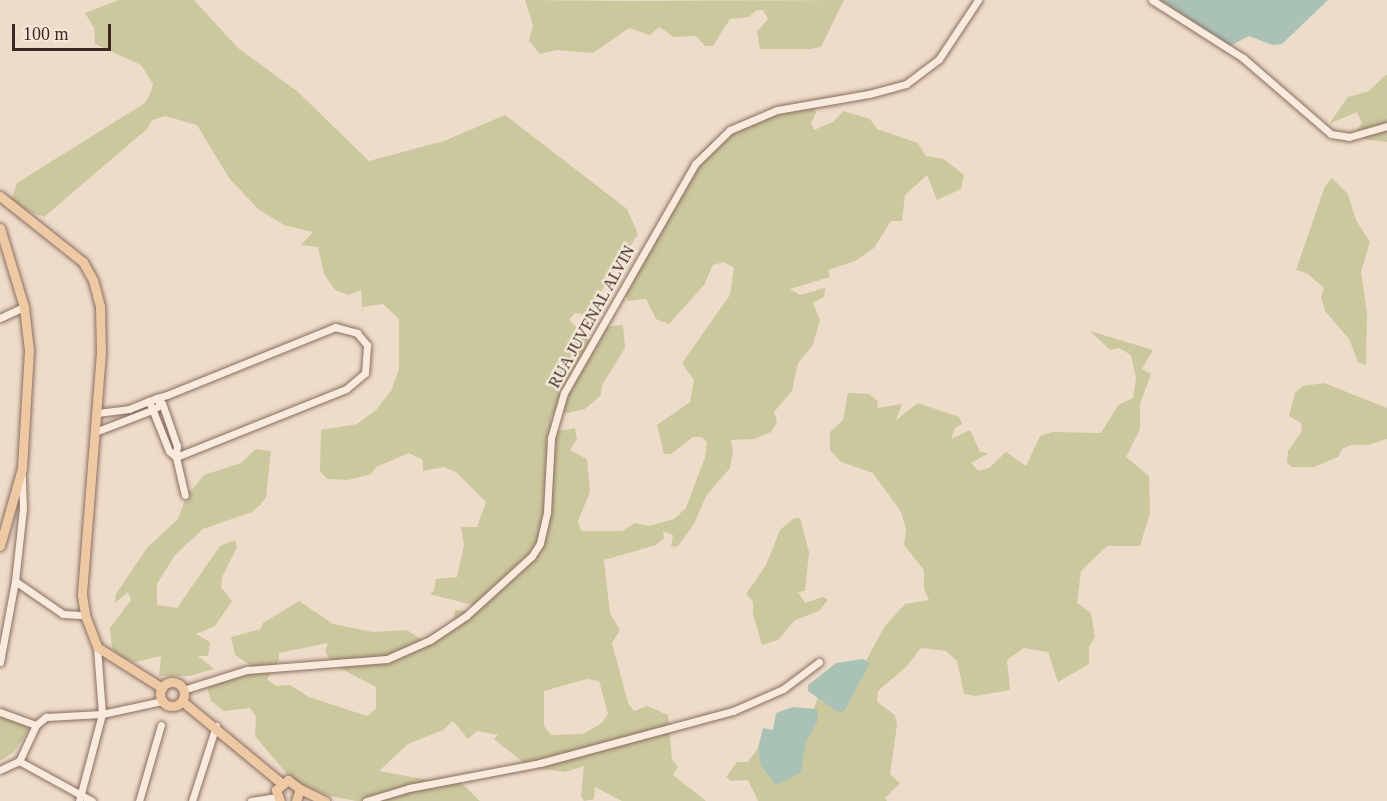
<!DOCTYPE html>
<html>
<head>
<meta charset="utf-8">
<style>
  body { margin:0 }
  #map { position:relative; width:1387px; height:801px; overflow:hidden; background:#eedcca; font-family:Georgia,serif }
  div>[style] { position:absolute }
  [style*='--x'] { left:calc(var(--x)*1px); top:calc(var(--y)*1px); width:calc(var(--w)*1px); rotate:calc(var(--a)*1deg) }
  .green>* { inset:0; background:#ccc89e }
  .water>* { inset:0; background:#aac2b6 }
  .roads { filter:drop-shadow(0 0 2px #8a6d5f) drop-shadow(0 0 2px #8a6d5f) }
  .minor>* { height:7px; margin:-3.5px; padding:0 3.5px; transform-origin:3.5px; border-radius:3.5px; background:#f8ebdd }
  .major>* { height:9px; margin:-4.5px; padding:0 4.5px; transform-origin:4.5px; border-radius:4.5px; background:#eec9a4 }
  .major>.ring { margin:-4.5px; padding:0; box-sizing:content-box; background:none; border:9px solid #eec9a4; border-radius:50% }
  span { translate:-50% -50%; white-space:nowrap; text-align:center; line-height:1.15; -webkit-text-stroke:4.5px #f5e8d9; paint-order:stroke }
  .street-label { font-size:16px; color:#3b2921 }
  .scale { position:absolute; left:12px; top:24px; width:99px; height:27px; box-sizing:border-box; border:3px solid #3b2921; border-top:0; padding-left:8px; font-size:18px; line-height:21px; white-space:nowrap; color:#3b2921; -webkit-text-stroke:4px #f5e8d9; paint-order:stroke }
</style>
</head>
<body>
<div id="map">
  <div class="green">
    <i style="clip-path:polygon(evenodd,119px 0,194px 0,238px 48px,297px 91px,369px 161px,444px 141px,505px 115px,627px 209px,638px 234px,593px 304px,594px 311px,589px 315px,575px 313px,569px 320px,590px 340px,611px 326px,623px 325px,625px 348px,602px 385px,601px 395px,585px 409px,567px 413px,556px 409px,551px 418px,551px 423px,559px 422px,558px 431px,575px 428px,577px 439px,570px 450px,587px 459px,590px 492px,578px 521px,581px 531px,622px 531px,635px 523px,649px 526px,674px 519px,686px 508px,705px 457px,707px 442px,702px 437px,693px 437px,671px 454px,664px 454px,657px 425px,690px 402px,694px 380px,682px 363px,730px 295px,734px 268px,724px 262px,713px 265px,704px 285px,669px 324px,656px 319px,646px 299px,628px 301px,626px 296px,695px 159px,708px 145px,732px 127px,814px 102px,816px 113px,811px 123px,814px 130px,833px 122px,843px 111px,870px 119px,877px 129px,918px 143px,926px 156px,944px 159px,964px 175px,961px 189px,937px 200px,927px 175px,905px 195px,902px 221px,891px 221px,874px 248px,855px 261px,828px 270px,830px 277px,790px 289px,800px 295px,825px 288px,824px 297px,813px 303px,820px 320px,813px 345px,798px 363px,792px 391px,774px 412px,777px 422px,771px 432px,754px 439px,731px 440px,733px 451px,730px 468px,706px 496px,694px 524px,678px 546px,671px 547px,673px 535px,663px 531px,664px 538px,656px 545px,604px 560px,610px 613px,620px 630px,612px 643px,628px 703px,634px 711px,647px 706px,668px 715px,672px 759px,678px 767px,673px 775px,706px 801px,622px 801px,595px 787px,594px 799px,584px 801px,581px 796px,584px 766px,565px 772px,529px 767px,494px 739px,498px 735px,477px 731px,468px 739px,453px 721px,443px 730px,408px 744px,379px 771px,428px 780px,455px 777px,480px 801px,356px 801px,330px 796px,292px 780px,255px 736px,256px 717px,250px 708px,224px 711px,211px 701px,207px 687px,252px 666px,235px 655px,231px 637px,261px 629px,263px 623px,299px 601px,333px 624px,373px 632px,407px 630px,422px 640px,454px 621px,455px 610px,467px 611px,477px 606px,429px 594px,434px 591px,436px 579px,457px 577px,464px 545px,461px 527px,477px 527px,486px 502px,456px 472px,443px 467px,423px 471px,423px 460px,409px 453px,376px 467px,371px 474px,348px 480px,327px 479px,320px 471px,321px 430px,357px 424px,376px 410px,391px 391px,399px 369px,399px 319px,383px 304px,362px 307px,361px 290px,349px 295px,335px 290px,324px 274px,318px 247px,301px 245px,313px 232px,284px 225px,258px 209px,229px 178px,197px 125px,165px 116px,152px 120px,147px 129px,44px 217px,10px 204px,17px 183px,145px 103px,150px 94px,153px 84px,141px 65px,95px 44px,94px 28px,85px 13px,119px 0,328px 643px,325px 651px,332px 664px,376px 687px,376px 709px,367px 716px,309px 697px,290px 685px,276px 686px,267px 679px,279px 660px,279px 653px,328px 643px,119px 0,587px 679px,599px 681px,608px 714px,602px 723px,583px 734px,551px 735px,544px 726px,544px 691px,587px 679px)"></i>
    <i style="clip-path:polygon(525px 0,629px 1px,844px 0,821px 47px,810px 49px,760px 49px,757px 32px,768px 19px,763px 10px,757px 10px,749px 17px,730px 19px,713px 46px,705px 46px,696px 36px,674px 37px,659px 27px,650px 35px,629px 28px,593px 53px,557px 50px,540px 54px,529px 41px,533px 25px)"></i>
    <i style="clip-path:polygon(1387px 74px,1387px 142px,1363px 139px,1357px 130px,1362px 123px,1357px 112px,1329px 124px,1348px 97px,1369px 91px)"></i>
    <i style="clip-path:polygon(1332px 178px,1348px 194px,1356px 220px,1370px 242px,1361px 272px,1367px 313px,1366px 365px,1358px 362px,1349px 339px,1325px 311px,1321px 297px,1324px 288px,1308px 274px,1296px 270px,1325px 186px)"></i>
    <i style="clip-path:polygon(1090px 331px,1153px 350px,1142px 369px,1151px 374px,1140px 404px,1140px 429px,1126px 457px,1149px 476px,1150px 513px,1140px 546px,1107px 546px,1081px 571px,1077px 603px,1091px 613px,1095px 637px,1089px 647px,1089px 664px,1058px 682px,1048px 652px,1024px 648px,1007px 660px,1010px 690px,975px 696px,964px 694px,957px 661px,946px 651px,921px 648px,906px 667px,878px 691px,877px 702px,895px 715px,897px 725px,890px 774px,900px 783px,885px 798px,887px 801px,758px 801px,748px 780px,731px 781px,726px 777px,737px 762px,748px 762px,758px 748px,806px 735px,818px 696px,862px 668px,885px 626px,905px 604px,929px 600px,924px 589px,924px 570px,904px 545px,906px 529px,901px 512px,873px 473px,841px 462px,830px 450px,830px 432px,843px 420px,848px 393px,869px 394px,878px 401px,877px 408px,902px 404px,896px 420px,918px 403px,959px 417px,962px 424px,955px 428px,951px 439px,970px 430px,980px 452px,989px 453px,971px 463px,978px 471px,989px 468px,1006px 452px,1026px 466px,1040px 436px,1052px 432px,1101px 433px,1118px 405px,1133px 398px,1136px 378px,1131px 355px,1119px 348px,1110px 350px)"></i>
    <i style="clip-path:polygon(1324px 383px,1387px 408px,1387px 439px,1368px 445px,1351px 445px,1342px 449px,1338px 457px,1314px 467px,1292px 467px,1287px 462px,1288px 451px,1302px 431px,1301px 423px,1289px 416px,1295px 393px,1303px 386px)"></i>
    <i style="clip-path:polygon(256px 449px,271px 451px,266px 497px,260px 505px,252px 512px,203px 529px,175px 555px,157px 584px,157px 605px,177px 608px,220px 546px,235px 540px,237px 547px,222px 577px,221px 587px,232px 601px,215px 626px,196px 634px,210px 642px,208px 656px,198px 656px,214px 669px,190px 676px,159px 676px,161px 656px,135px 662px,123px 658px,112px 649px,110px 628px,131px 600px,128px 592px,115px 603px,116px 594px,147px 548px,178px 519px,186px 497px,204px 475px,241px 463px)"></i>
    <i style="clip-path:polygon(794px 518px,800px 518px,809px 552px,805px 591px,798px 592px,805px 603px,823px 597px,828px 600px,819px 611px,795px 620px,778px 640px,762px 645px,753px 614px,753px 602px,746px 594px,766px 565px,780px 530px)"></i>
    <i style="clip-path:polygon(0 717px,21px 722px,29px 730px,14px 752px,0 761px)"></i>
  </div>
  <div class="water">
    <i style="clip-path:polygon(1160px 0,1328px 0,1282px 44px,1273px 45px,1249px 36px,1230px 46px)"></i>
    <i style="clip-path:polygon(863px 659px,870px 663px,845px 710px,839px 713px,808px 691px,808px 685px,836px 663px)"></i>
    <i style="clip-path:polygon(793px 707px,817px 709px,818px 720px,805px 745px,801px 773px,776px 785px,761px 766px,758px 748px,763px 728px,773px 730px,776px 713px)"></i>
  </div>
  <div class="roads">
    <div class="minor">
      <i style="--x:1152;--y:0;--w:108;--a:32.5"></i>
      <i style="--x:1243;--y:58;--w:116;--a:40.8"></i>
      <i style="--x:1331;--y:134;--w:18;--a:9"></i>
      <i style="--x:1349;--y:137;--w:40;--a:-16"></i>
      <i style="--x:0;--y:318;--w:26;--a:-25"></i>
      <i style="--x:162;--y:403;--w:46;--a:70.8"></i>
      <i style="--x:177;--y:446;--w:7;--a:98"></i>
      <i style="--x:97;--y:413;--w:32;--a:-7"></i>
      <i style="--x:129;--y:409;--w:22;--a:-22"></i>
      <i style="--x:149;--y:401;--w:9;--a:-21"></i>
      <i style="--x:157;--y:398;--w:10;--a:-17"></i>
      <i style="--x:167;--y:395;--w:181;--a:-22"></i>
      <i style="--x:335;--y:327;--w:23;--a:15"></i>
      <i style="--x:357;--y:333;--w:16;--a:50"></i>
      <i style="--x:367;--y:345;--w:28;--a:94"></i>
      <i style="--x:365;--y:373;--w:25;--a:140"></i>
      <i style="--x:346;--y:389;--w:183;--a:158.2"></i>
      <i style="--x:176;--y:457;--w:9;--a:-139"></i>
      <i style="--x:169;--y:451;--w:54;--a:-111.8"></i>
      <i style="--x:95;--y:432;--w:61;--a:-21.1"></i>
      <i style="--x:152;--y:410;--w:9;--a:-32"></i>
      <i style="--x:160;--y:405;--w:8;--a:-113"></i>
      <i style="--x:176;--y:457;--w:39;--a:77"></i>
      <i style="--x:15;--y:581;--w:58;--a:34.5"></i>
      <i style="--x:63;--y:614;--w:22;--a:3"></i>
      <i style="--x:0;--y:662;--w:82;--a:-79.5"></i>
      <i style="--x:15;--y:581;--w:72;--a:-83.7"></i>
      <i style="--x:23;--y:509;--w:35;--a:-92"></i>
      <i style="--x:183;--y:690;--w:67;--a:-17.4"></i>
      <i style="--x:247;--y:670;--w:140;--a:-4.5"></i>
      <i style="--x:387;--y:659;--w:47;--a:-23.8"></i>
      <i style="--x:430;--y:640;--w:43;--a:-33.7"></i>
      <i style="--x:466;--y:616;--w:89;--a:-42.3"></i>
      <i style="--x:532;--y:556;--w:15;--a:-58"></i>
      <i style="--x:540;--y:543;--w:32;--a:-77"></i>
      <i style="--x:547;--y:512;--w:74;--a:-86.9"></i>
      <i style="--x:551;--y:438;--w:47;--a:-73.9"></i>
      <i style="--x:564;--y:393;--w:264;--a:-60.2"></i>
      <i style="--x:695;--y:164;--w:49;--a:-44.2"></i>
      <i style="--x:730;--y:130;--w:51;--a:-23.1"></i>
      <i style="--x:777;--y:110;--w:93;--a:-9.9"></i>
      <i style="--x:869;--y:94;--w:38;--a:-15"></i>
      <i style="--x:906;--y:84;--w:41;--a:-37.1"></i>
      <i style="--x:939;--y:59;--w:71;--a:-56.5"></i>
      <i style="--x:0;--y:712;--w:38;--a:20"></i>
      <i style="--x:36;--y:725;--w:40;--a:115"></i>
      <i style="--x:19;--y:761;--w:21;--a:155"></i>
      <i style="--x:36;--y:725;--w:13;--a:-39"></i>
      <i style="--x:46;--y:717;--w:56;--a:-3.1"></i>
      <i style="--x:102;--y:714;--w:61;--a:-12.2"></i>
      <i style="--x:19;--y:761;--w:83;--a:28.7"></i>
      <i style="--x:79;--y:801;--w:90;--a:-75.2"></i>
      <i style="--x:102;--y:714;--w:67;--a:-94.3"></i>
      <i style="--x:139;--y:801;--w:79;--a:-73.9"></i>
      <i style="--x:192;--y:801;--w:79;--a:-72.3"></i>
      <i style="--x:251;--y:801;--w:26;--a:-9"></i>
      <i style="--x:366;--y:801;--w:45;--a:-16.8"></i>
      <i style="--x:409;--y:788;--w:133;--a:-10.8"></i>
      <i style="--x:540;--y:763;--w:200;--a:-15.1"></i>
      <i style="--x:733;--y:711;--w:55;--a:-23.7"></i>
      <i style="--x:783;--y:689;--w:45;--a:-36.9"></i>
    </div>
    <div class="major">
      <i style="--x:0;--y:196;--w:106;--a:38.5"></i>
      <i style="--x:83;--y:262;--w:21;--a:61"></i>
      <i style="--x:93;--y:280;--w:27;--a:75"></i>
      <i style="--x:100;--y:306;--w:46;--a:88.8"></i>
      <i style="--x:101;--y:352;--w:244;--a:94.5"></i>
      <i style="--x:82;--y:595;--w:20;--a:81"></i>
      <i style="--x:85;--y:615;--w:34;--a:69"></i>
      <i style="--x:97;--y:647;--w:77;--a:32.2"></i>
      <i style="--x:0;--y:228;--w:83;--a:73.1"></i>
      <i style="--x:24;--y:307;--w:43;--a:83.4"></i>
      <i style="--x:29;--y:350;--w:118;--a:93.4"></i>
      <i style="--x:22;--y:468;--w:81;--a:105.8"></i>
      <i class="ring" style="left:160px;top:682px;width:15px;height:15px"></i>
      <i style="--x:182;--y:701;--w:129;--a:39.6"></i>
      <i style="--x:300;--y:789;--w:28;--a:26"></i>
      <i style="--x:280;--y:801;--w:12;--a:-110"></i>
      <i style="--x:276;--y:790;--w:16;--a:-40"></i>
      <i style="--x:288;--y:780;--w:15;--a:37"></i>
      <i style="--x:300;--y:789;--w:13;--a:108"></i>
    </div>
  </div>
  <div class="street-label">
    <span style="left:592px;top:317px;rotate:-61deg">RUA JUVENAL ALVIN</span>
  </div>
  <div class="scale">100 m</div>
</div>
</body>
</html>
